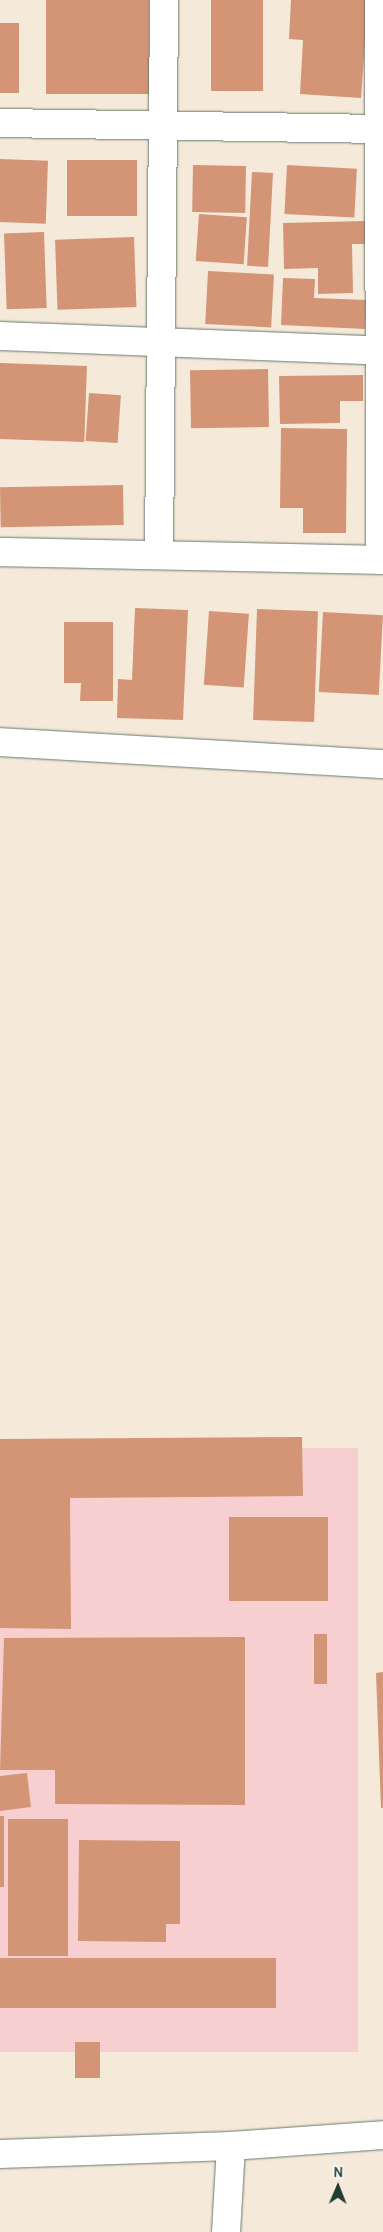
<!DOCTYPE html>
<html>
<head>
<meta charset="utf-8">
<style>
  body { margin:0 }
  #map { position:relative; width:383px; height:2232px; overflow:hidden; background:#f5e9da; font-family:Delius,sans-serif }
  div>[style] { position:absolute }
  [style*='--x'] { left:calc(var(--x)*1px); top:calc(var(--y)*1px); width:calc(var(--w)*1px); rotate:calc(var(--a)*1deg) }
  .built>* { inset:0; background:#f7cfd0; transform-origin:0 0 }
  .building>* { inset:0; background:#d39576; transform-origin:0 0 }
  .roads { filter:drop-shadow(0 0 1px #6a796e) drop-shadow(0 0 1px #6a796e) }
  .street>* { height:28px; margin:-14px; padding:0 14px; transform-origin:14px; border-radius:14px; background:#fff }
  span { translate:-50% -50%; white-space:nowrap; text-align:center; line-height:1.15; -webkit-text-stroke:4px #f6f6f2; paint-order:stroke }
  .north { position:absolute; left:313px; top:2162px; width:50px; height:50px; -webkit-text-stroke:4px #f6f6f2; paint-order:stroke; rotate:1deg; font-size:14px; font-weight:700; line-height:20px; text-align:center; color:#1f3d34 }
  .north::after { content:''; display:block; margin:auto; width:18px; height:22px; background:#1f3d34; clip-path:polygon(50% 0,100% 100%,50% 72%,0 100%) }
</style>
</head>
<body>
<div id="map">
  <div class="built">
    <i style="left:358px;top:1448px;width:604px;height:358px;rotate:90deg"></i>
  </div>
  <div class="building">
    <i style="left:46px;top:0;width:103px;height:94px"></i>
    <i style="left:211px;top:0;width:52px;height:91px"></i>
    <i style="clip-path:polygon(291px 0,368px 0,361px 98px,300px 94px,303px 40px,289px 39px)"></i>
    <i style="left:0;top:23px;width:19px;height:70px"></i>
    <i style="left:0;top:159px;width:48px;height:63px;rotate:2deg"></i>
    <i style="left:67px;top:160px;width:70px;height:56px"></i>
    <i style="left:193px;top:165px;width:53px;height:47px;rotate:1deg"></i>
    <i style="left:287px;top:165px;width:70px;height:49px;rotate:3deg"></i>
    <i style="left:252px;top:172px;width:21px;height:94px;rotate:3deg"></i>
    <i style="left:199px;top:214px;width:48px;height:47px;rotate:4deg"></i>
    <i style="clip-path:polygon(365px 221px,366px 244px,352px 244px,353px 293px,318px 294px,318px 268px,284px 269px,283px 223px)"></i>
    <i style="left:44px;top:232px;width:76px;height:40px;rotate:88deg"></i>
    <i style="left:134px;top:237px;width:70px;height:79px;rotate:88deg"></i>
    <i style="left:208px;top:271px;width:66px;height:53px;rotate:3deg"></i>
    <i style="clip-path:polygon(283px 278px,315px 279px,314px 298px,367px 300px,365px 329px,281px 325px)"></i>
    <i style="left:0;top:363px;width:87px;height:76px;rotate:2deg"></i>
    <i style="left:268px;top:369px;width:58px;height:78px;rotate:89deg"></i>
    <i style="clip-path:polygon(363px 375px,363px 401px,340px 401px,340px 423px,280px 424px,279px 376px)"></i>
    <i style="left:89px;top:393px;width:32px;height:48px;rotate:4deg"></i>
    <i style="clip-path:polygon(281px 428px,347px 429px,346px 533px,303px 533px,303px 508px,280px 508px)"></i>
    <i style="left:123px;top:485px;width:40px;height:123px;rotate:89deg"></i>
    <i style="clip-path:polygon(135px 608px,188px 610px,183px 720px,117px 718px,118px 679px,132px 680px)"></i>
    <i style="left:257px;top:609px;width:61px;height:111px;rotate:2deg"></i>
    <i style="left:209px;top:611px;width:40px;height:74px;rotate:4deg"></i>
    <i style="left:323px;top:612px;width:60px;height:80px;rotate:3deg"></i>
    <i style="clip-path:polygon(64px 622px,113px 622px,113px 701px,80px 701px,81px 683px,64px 683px)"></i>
    <i style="clip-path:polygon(302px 1437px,303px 1496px,70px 1498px,71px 1629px,0 1628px,0 1439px)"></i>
    <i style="left:229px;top:1517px;width:99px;height:84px"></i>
    <i style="left:314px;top:1634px;width:13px;height:50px"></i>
    <i style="clip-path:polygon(245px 1637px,245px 1805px,55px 1804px,55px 1770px,0 1770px,4px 1638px)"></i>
    <i style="clip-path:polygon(383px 1672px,383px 1808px,381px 1808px,376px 1673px)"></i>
    <i style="clip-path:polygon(27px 1773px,31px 1807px,0 1811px,0 1776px)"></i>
    <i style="left:0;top:1816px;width:4px;height:71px"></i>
    <i style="left:8px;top:1819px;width:60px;height:137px"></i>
    <i style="clip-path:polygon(79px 1840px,180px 1841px,180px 1924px,166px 1924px,166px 1942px,78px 1941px)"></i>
    <i style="left:0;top:1958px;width:276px;height:50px"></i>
    <i style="left:75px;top:2042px;width:25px;height:36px"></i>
  </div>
  <div class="roads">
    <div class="street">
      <i style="--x:379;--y:0;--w:560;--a:89.9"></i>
      <i style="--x:0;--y:123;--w:379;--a:0.9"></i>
      <i style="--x:0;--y:336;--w:383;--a:2.2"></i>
      <i style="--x:0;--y:552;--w:383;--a:1.2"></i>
      <i style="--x:159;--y:555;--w:555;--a:-89.48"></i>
      <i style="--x:0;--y:742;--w:384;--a:3.3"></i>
      <i style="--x:231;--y:2146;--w:152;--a:-4.1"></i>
      <i style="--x:0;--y:2154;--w:231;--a:-2"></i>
      <i style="--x:231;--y:2146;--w:86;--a:93.3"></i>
    </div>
  </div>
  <div class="north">N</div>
</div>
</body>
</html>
